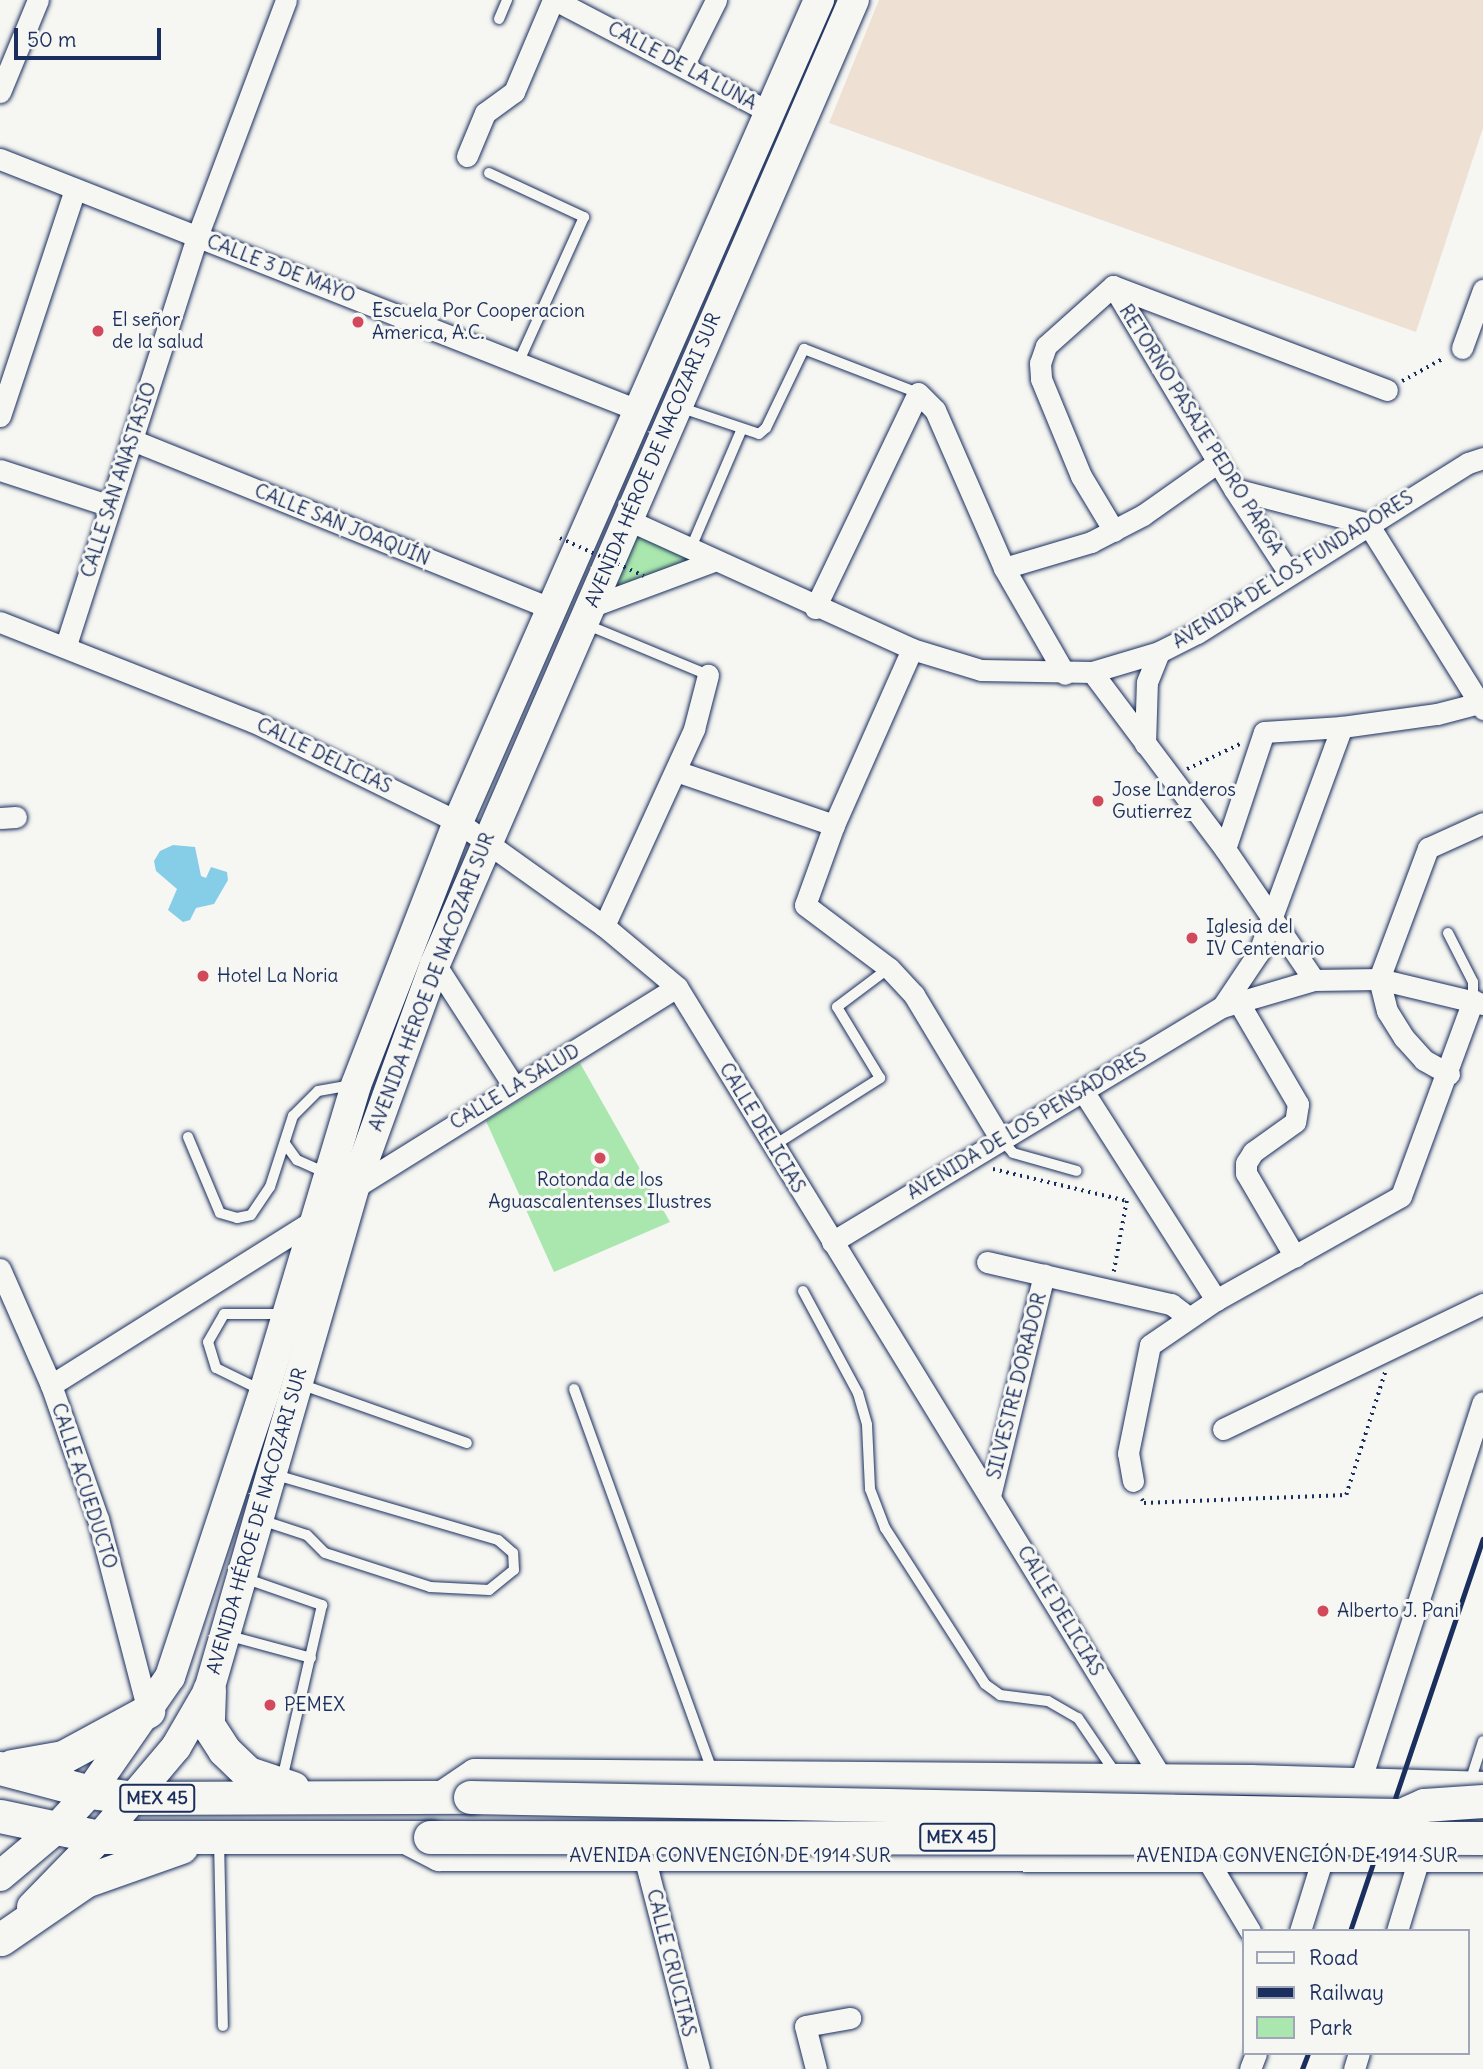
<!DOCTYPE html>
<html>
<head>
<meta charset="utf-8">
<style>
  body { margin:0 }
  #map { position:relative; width:1483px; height:2069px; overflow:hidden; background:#f6f6f2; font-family:Delius,sans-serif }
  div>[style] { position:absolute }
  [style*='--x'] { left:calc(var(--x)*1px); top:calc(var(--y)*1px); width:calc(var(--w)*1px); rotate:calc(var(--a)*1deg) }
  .built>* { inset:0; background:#eee1d4 }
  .green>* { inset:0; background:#aae7ae }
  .water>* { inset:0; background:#86cde7 }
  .path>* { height:3.5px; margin-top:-1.75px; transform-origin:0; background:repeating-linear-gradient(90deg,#1b2f5e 0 2px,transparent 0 7px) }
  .roads { filter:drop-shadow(0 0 2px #1b2f5e) drop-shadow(0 0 2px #1b2f5e) }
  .lane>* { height:10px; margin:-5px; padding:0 5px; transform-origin:5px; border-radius:5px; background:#f6f6f2 }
  .street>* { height:21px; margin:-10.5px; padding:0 10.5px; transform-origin:10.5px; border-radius:10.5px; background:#f6f6f2 }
  .secondary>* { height:30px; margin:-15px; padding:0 15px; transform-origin:15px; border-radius:15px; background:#f6f6f2 }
  .primary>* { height:33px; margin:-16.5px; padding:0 16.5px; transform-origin:16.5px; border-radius:16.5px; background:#f6f6f2 }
  .rail>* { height:5px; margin:-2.5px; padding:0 2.5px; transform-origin:2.5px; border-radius:2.5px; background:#1b2f5e }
  .path-bridge>* { height:3.5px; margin-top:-1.75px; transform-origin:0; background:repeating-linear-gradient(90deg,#1b2f5e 0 2px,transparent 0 7px) }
  .bridges { filter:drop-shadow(0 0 2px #1b2f5e) drop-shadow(0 0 2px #1b2f5e) }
  .primary-bridge>* { height:33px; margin:-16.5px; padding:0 16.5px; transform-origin:16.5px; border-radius:16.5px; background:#f6f6f2 }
  .dots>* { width:19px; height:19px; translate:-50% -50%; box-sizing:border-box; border:4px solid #f6f6f2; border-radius:50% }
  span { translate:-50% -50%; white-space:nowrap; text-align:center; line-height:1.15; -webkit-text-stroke:6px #f6f6f2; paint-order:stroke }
  .shield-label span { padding:2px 5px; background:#f6f6f2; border:2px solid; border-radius:5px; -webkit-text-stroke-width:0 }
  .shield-label { font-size:18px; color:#1b2f5e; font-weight:700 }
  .street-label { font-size:19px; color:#1b2f5e }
  .poi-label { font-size:19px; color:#1b2f5e }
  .left { translate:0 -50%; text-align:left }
  .legend { position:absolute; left:1242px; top:1929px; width:228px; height:126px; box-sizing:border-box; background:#f6f6f2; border:2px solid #9ea6b7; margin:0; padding:9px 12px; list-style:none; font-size:21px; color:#1b2f5e }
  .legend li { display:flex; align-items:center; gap:14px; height:35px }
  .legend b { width:35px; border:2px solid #9ea6b7 }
  .scale { position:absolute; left:14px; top:28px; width:147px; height:32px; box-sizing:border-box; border:4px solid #1b2f5e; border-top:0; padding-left:9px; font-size:21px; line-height:24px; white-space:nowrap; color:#1b2f5e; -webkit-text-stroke:5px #f6f6f2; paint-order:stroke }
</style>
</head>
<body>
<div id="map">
  <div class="built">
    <i style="clip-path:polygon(879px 0,1483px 0,1483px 128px,1416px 332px,829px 123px)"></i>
  </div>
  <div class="green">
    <i style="clip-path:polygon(636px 531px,699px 560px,616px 588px)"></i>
    <i style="clip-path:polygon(580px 1063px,670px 1222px,554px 1272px,486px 1121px)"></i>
  </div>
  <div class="water">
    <i style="clip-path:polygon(173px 845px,195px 847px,201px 876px,206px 878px,211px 867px,227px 872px,228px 880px,214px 904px,196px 908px,190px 920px,183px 922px,168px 910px,177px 889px,156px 871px,154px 861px,160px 851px)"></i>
  </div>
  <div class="path">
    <i style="--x:1402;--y:381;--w:48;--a:-28.7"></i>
    <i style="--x:1187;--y:769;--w:59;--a:-25.3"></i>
    <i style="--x:993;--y:1169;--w:138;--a:13.4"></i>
    <i style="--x:1127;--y:1201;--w:72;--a:100.4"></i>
    <i style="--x:1142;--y:1499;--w:4;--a:63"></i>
    <i style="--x:1144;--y:1503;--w:202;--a:-2.3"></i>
    <i style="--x:1346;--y:1495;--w:129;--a:-72.4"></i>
  </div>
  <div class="roads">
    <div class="lane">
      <i style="--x:499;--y:19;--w:21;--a:-67"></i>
      <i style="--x:489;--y:173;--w:105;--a:24.9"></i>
      <i style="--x:584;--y:217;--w:160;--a:114.3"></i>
      <i style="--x:679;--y:407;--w:84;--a:18.6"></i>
      <i style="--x:759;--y:434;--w:9;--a:-41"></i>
      <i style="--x:766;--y:428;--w:88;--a:-64.3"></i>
      <i style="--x:804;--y:349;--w:122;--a:21.1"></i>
      <i style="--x:690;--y:550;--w:129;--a:-66.8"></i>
      <i style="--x:585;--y:624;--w:133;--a:22.5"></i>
      <i style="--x:1448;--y:933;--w:55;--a:63"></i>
      <i style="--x:1473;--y:982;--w:18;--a:90"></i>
      <i style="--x:188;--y:1137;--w:82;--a:67.2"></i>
      <i style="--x:220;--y:1213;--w:18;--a:16"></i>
      <i style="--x:237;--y:1218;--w:14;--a:-12"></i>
      <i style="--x:251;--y:1215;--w:34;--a:-56"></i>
      <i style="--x:270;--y:1187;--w:75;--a:-72.1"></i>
      <i style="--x:293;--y:1116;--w:35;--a:-45"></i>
      <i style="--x:318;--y:1091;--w:36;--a:-10"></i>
      <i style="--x:1001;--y:1139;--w:18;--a:49"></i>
      <i style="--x:1013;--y:1153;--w:66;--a:15.7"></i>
      <i style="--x:286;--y:1145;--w:19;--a:54"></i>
      <i style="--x:297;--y:1160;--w:34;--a:24"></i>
      <i style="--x:773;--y:1146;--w:127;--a:-32.4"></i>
      <i style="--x:880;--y:1078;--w:83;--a:-121.2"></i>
      <i style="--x:837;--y:1007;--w:65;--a:-36.9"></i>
      <i style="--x:803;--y:1291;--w:116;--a:61.7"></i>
      <i style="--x:858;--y:1393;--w:33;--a:74"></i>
      <i style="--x:867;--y:1425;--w:64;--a:87.3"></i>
      <i style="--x:870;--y:1489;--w:42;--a:69"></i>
      <i style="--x:885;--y:1528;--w:185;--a:57.3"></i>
      <i style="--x:985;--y:1684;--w:19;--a:36"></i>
      <i style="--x:1000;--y:1695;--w:48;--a:7.1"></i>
      <i style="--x:1048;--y:1701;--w:34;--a:30"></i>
      <i style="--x:1078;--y:1718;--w:68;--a:55.8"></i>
      <i style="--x:300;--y:1384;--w:177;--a:19.5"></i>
      <i style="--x:574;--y:1389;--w:408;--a:70.1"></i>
      <i style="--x:263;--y:1391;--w:52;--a:-153.9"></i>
      <i style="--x:216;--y:1368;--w:27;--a:-107"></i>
      <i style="--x:208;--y:1342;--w:32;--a:-60"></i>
      <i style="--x:224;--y:1314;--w:60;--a:0"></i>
      <i style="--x:261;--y:1520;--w:48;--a:18.1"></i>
      <i style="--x:307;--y:1535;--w:25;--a:45"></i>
      <i style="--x:325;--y:1553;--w:110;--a:17.9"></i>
      <i style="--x:430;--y:1587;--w:59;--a:2.9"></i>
      <i style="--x:489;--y:1590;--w:32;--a:-39"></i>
      <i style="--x:514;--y:1570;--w:17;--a:-93"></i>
      <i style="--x:513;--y:1553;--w:20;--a:-139"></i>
      <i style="--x:498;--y:1540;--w:234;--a:-163.7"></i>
      <i style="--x:244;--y:1578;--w:83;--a:19.1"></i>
      <i style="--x:322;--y:1605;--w:179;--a:102.9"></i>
      <i style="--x:226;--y:1635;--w:88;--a:15.1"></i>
      <i style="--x:1469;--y:1785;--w:46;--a:-72.3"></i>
      <i style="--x:219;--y:1840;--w:186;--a:88.8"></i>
    </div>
    <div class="street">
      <i style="--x:555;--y:0;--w:244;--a:27.6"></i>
      <i style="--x:683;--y:66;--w:74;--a:-63.4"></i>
      <i style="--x:0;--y:92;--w:100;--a:-67.6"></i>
      <i style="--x:467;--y:156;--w:47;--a:-67.3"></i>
      <i style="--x:485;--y:113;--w:36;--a:-36"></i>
      <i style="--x:514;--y:92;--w:100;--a:-67"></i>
      <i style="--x:0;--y:159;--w:688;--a:21.49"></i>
      <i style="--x:1113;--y:286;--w:236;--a:59.2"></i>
      <i style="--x:1234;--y:489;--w:100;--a:56.8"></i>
      <i style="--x:1113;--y:286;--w:293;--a:20.8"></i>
      <i style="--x:1113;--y:286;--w:90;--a:138.2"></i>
      <i style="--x:1046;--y:346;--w:18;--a:109"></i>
      <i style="--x:1040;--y:363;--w:16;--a:86"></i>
      <i style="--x:1041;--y:379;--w:105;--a:67.6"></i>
      <i style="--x:1081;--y:476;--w:64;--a:59"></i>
      <i style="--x:1462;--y:348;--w:62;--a:-70.1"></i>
      <i style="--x:0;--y:416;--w:239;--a:-71.7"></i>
      <i style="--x:132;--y:440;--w:454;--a:21.9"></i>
      <i style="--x:0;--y:470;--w:116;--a:18.1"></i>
      <i style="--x:1234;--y:489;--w:138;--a:14.6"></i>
      <i style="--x:1368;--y:524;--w:218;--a:58.1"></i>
      <i style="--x:626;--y:519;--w:314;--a:24.4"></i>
      <i style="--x:912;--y:649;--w:72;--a:16.9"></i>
      <i style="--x:981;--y:670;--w:111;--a:1"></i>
      <i style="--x:1092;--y:672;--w:70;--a:-16.6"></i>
      <i style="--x:1159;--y:652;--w:42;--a:-26.6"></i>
      <i style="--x:1197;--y:633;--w:320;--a:-32.1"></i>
      <i style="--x:1468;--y:463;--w:16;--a:-18"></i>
      <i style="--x:1004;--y:568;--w:91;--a:-16.6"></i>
      <i style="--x:1091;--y:542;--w:59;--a:-27.4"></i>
      <i style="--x:1143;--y:515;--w:92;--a:-35.2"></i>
      <i style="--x:590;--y:607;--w:132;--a:-20.4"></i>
      <i style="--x:815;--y:608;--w:238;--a:-64.4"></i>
      <i style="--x:918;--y:393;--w:24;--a:45"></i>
      <i style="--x:935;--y:410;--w:172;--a:66.4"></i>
      <i style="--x:1004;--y:568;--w:122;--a:60.1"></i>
      <i style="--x:0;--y:622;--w:273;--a:21.5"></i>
      <i style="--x:254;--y:722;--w:227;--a:26.1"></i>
      <i style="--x:458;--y:822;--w:179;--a:35.5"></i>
      <i style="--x:604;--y:926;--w:95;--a:39.9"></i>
      <i style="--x:677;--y:987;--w:938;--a:58.51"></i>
      <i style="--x:66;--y:645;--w:429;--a:-72.2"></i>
      <i style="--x:197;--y:237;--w:253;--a:-69.4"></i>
      <i style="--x:912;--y:649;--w:193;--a:113.9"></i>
      <i style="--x:834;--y:825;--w:85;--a:109.9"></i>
      <i style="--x:805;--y:905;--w:105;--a:36.9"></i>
      <i style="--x:889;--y:968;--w:37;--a:47"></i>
      <i style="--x:914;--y:995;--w:167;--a:59"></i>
      <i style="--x:1092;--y:672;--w:221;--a:53.1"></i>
      <i style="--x:1225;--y:849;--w:158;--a:55.8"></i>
      <i style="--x:1145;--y:744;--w:62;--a:-88.2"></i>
      <i style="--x:1147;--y:682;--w:32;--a:-68"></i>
      <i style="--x:676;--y:771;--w:167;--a:18.9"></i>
      <i style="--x:0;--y:818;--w:16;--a:-4"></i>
      <i style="--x:1225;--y:849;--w:123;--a:-71.6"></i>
      <i style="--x:1264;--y:732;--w:78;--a:-3.7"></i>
      <i style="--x:1342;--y:727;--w:96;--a:-7.8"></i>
      <i style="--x:1437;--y:714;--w:48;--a:-14.6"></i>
      <i style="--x:604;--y:926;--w:217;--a:-65.4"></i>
      <i style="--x:694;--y:729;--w:56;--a:-75.5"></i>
      <i style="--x:435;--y:964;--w:144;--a:57.2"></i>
      <i style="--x:1239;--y:1003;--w:117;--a:59.7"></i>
      <i style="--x:1298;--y:1104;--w:18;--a:99"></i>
      <i style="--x:1295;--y:1122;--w:52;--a:144.5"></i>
      <i style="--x:1253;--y:1152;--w:13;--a:122"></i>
      <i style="--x:1246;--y:1163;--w:10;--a:90"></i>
      <i style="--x:1246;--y:1173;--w:97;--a:59.7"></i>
      <i style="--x:1222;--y:1007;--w:66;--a:-56.1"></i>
      <i style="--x:1259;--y:952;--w:240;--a:-69.8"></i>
      <i style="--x:1449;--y:1074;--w:29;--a:-151"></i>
      <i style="--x:1424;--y:1060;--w:30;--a:-132"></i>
      <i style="--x:1404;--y:1038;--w:32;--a:-122"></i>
      <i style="--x:1387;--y:1011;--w:33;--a:-104"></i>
      <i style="--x:1379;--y:979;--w:140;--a:-69.5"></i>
      <i style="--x:1428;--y:848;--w:60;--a:-24.4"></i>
      <i style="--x:1083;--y:1091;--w:248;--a:57.5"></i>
      <i style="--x:354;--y:1188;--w:380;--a:-31.9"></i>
      <i style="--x:832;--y:1242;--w:455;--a:-31.1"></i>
      <i style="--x:1222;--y:1007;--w:96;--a:-16.4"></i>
      <i style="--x:1314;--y:980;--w:65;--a:-0.9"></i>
      <i style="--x:1379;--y:979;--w:107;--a:13.5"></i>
      <i style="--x:987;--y:1262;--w:189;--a:12.9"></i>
      <i style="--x:1171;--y:1304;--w:21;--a:37"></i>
      <i style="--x:0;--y:1269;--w:127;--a:66.3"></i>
      <i style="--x:51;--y:1385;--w:142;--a:70.7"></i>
      <i style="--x:98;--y:1519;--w:198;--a:75.4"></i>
      <i style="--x:51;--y:1385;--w:313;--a:-32.1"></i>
      <i style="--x:1223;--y:1429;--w:288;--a:-25.7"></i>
      <i style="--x:1133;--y:1481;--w:28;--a:-100"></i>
      <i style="--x:1128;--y:1453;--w:110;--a:-78.5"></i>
      <i style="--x:1150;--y:1345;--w:80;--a:-34.3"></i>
      <i style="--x:1216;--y:1300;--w:212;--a:-29.3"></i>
      <i style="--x:1401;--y:1196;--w:209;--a:-69.8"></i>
      <i style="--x:990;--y:1496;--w:228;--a:-76.3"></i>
      <i style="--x:1360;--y:1782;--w:399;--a:-72.1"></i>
      <i style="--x:1201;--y:1849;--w:96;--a:59.1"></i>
      <i style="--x:644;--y:1856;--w:220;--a:75.5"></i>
      <i style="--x:1300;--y:1931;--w:81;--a:-72.7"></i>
      <i style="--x:1397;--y:1931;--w:79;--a:-73.2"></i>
      <i style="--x:816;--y:2069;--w:44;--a:-104.3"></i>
      <i style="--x:805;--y:2026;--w:46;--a:-10.1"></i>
      <i style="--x:1250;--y:2069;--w:17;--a:-69"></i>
      <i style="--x:1354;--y:2069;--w:17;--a:-73"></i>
    </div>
    <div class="secondary">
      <i style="--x:441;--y:1797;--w:41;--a:-34.1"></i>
      <i style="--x:475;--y:1774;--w:776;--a:0.44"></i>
      <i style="--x:1251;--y:1780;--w:232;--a:1.7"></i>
      <i style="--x:402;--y:1837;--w:42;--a:27.2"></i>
      <i style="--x:439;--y:1856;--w:1044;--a:0.05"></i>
      <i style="--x:0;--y:1876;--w:73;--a:-40"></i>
      <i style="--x:56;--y:1829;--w:50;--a:-47.4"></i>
      <i style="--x:90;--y:1792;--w:140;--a:-55.2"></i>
      <i style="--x:170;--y:1677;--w:300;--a:-71.7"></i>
      <i style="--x:264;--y:1392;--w:320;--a:-73.3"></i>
      <i style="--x:356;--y:1085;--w:282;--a:-68.8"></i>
      <i style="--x:458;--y:822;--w:898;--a:-66.29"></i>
      <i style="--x:32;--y:1907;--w:98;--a:-45.8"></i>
      <i style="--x:100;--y:1837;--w:118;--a:-49.8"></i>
      <i style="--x:176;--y:1747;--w:66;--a:-59.9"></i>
      <i style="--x:209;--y:1690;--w:523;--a:-73.89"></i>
      <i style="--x:354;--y:1188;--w:238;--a:-70.1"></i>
      <i style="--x:435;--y:964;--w:1051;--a:-66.51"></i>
    </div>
    <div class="primary">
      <i style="--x:209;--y:1690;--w:35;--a:92"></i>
      <i style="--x:208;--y:1725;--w:30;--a:57"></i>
      <i style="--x:224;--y:1750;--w:33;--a:44"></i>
      <i style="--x:248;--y:1773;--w:47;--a:18.4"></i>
      <i style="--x:12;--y:1766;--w:52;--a:-10"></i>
      <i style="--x:63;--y:1757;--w:97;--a:-28.4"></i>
      <i style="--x:0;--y:1768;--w:93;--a:14.9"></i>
      <i style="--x:90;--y:1792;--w:44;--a:7.8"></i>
      <i style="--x:134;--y:1798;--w:336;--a:-0.2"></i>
      <i style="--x:0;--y:1816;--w:102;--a:11.9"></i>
      <i style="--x:100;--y:1837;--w:330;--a:0"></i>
      <i style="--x:1;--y:1939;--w:102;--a:-34.6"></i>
      <i style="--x:85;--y:1881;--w:102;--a:-19.5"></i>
    </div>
  </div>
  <div class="rail">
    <i style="--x:1350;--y:1931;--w:414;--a:-71.3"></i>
    <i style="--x:1302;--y:2069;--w:17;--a:-69"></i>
  </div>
  <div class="path-bridge">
    <i style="--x:560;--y:538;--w:92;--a:24.3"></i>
  </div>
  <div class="bridges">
    <div class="primary-bridge">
      <i style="--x:470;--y:1797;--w:927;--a:1.11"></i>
      <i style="--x:1399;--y:1816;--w:27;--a:-24"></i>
      <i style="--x:1424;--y:1805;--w:59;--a:-3.9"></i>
      <i style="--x:430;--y:1837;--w:1053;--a:0.05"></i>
    </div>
  </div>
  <div class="dots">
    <i style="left:358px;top:322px;background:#d1495b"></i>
    <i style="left:98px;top:331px;background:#d1495b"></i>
    <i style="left:1098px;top:801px;background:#d1495b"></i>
    <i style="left:1192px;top:938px;background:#d1495b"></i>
    <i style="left:203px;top:976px;background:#d1495b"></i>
    <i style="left:600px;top:1158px;background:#d1495b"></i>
    <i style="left:1323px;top:1611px;background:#d1495b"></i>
    <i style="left:270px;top:1705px;background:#d1495b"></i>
  </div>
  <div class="shield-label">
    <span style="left:157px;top:1798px">MEX 45</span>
    <span style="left:957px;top:1837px">MEX 45</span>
  </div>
  <div class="street-label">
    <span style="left:682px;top:66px;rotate:28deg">CALLE DE LA LUNA</span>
    <span style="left:281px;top:269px;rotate:21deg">CALLE 3 DE MAYO</span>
    <span style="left:1201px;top:430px;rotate:58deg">RETORNO PASAJE PEDRO PARGA</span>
    <span style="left:653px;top:460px;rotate:-67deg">AVENIDA HÉROE DE NACOZARI SUR</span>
    <span style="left:119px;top:480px;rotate:-72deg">CALLE SAN ANASTASIO</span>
    <span style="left:342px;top:525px;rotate:22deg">CALLE SAN JOAQUÍN</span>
    <span style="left:1293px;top:570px;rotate:-32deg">AVENIDA DE LOS FUNDADORES</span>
    <span style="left:324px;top:756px;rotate:26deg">CALLE DELICIAS</span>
    <span style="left:432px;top:982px;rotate:-69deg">AVENIDA HÉROE DE NACOZARI SUR</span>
    <span style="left:515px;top:1087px;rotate:-31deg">CALLE LA SALUD</span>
    <span style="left:1027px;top:1124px;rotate:-31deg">AVENIDA DE LOS PENSADORES</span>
    <span style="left:762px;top:1128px;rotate:59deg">CALLE DELICIAS</span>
    <span style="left:1017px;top:1386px;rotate:-76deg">SILVESTRE DORADOR</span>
    <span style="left:84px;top:1486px;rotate:72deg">CALLE ACUEDUCTO</span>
    <span style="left:257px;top:1521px;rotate:-74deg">AVENIDA HÉROE DE NACOZARI SUR</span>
    <span style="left:1060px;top:1611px;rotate:59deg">CALLE DELICIAS</span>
    <span style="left:730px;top:1856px">AVENIDA CONVENCIÓN DE 1914 SUR</span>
    <span style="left:1297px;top:1856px">AVENIDA CONVENCIÓN DE 1914 SUR</span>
    <span style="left:671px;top:1963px;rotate:76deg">CALLE CRUCITAS</span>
  </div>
  <div class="poi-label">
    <span class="left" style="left:372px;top:322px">Escuela Por Cooperacion<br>America, A.C.</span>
    <span class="left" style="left:112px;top:331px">El señor<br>de la salud</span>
    <span class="left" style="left:1112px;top:801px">Jose Landeros<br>Gutierrez</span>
    <span class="left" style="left:1206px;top:938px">Iglesia del<br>IV Centenario</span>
    <span class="left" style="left:217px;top:976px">Hotel La Noria</span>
    <span style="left:600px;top:1191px">Rotonda de los<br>Aguascalentenses Ilustres</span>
    <span class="left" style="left:1337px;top:1611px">Alberto J. Pani</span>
    <span class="left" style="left:284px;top:1705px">PEMEX</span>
  </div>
  <ul class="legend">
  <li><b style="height:9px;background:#f6f6f2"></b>Road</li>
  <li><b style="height:9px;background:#1b2f5e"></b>Railway</li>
  <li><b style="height:19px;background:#aae7ae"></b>Park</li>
  </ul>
  <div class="scale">50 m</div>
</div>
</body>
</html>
